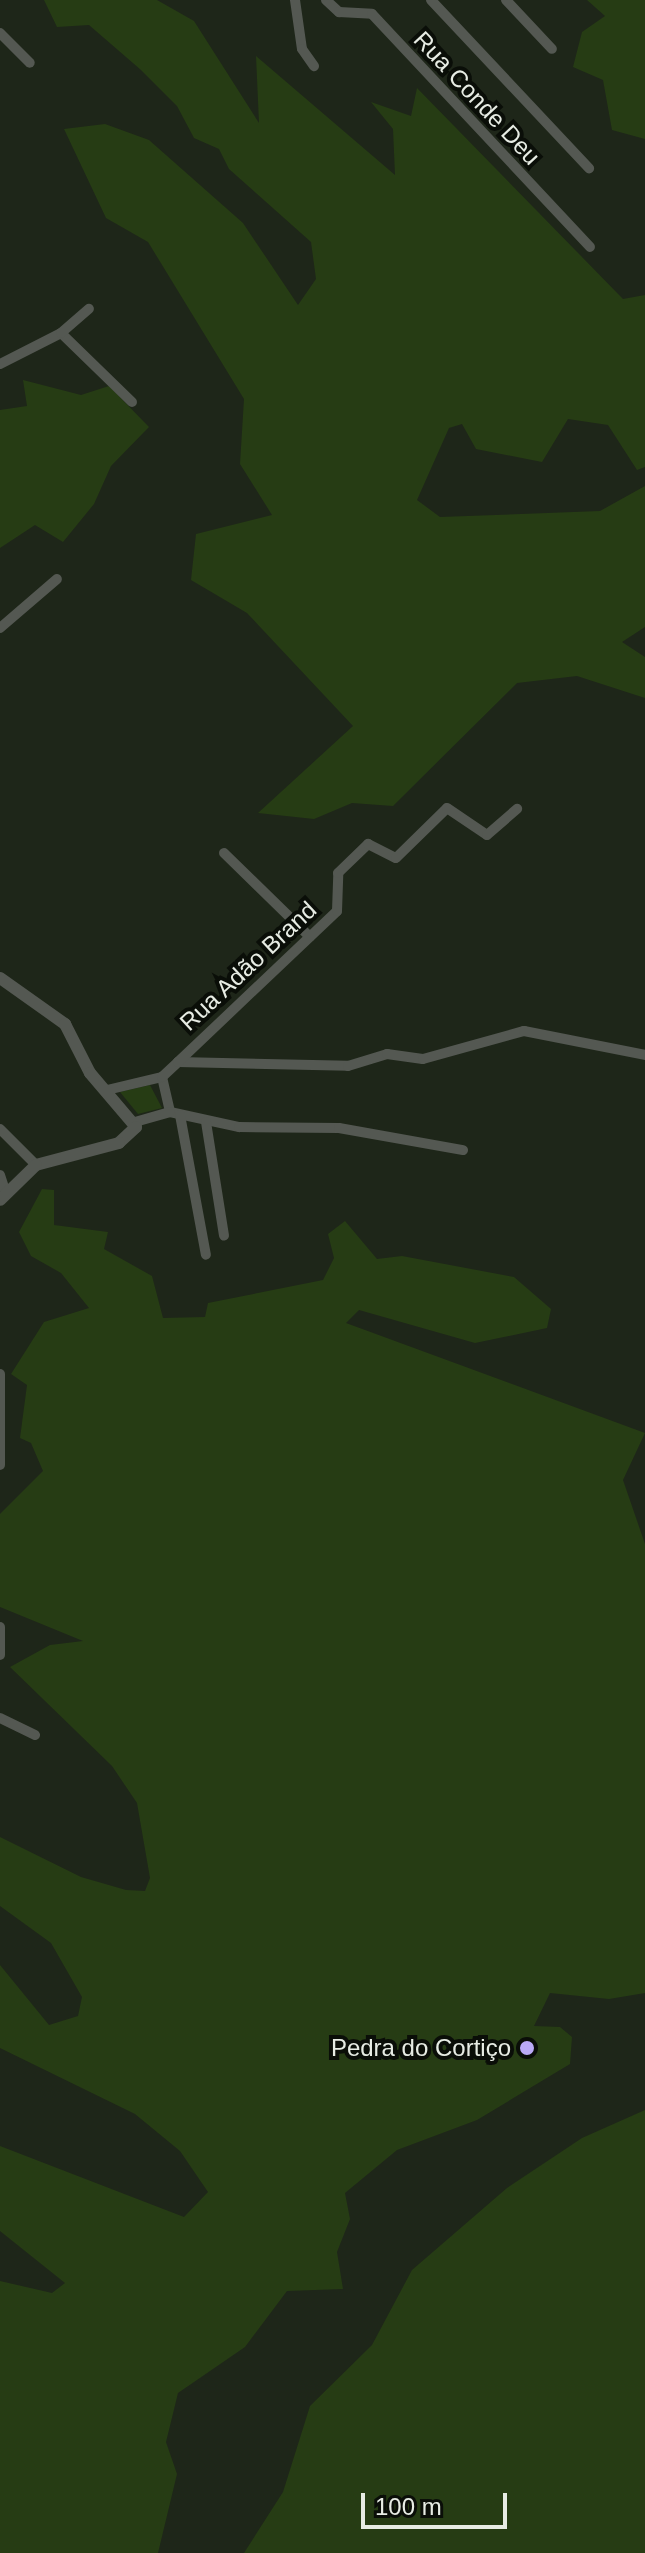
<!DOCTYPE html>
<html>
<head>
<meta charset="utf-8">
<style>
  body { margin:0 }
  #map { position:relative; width:645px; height:2553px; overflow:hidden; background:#1e2619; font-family:Arial,sans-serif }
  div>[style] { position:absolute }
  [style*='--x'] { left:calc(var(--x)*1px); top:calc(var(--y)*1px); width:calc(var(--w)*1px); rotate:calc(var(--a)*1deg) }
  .green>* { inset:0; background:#263c14 }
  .minor>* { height:10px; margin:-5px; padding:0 5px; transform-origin:5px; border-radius:5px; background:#545852 }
  .tertiary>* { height:12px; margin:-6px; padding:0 6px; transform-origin:6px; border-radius:6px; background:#545852 }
  .dots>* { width:22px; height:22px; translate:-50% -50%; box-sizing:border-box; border:4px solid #0a0e08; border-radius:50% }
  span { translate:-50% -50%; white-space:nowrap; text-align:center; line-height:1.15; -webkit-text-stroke:8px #0a0e08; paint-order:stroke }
  .street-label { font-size:24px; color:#e7ece4 }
  .poi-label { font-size:24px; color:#e7ece4 }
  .right { translate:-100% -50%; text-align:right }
  .scale { position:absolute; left:361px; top:2493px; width:146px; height:36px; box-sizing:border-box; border:4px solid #e7ece4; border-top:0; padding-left:10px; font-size:24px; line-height:28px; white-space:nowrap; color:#e7ece4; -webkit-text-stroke:6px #0a0e08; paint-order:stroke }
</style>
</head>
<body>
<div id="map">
  <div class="green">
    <i style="clip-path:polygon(44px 0,157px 0,194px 21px,259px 123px,256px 56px,395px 175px,393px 129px,371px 102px,411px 116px,417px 88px,623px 299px,645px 295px,645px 467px,637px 470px,608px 425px,568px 419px,542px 462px,476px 449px,462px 424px,449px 428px,417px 500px,440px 517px,600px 511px,645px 486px,645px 627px,622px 642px,645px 657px,645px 698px,577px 676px,517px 683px,393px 806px,352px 803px,314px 819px,258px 813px,353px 726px,247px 613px,191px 580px,196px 534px,272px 515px,240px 464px,244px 399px,148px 242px,106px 218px,64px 129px,105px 124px,149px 140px,243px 223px,298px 305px,316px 279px,311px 242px,229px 169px,219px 149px,194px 138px,177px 106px,141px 70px,89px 25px,57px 27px)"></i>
    <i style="clip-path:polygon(587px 0,645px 0,645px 139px,612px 130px,603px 80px,573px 67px,582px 32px,605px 16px)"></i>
    <i style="clip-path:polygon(23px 380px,81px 395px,109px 386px,149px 427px,111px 466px,94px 504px,63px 542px,35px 525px,0 548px,0 410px,27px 406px)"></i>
    <i style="clip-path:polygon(150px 1085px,162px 1108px,138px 1114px,120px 1092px)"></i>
    <i style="clip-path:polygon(42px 1189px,54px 1190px,54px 1225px,108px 1232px,104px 1249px,152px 1276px,163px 1318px,205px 1317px,208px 1303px,323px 1280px,334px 1258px,328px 1234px,345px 1221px,377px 1259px,402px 1256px,514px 1277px,551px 1309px,547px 1328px,475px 1343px,359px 1310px,346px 1323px,645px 1433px,623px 1480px,645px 1544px,645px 1993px,609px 1999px,550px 1993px,534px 2026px,560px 2027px,572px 2037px,570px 2064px,477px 2120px,397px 2150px,345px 2193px,350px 2219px,337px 2252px,343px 2289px,287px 2291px,245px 2347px,178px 2393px,166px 2442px,177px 2474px,158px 2553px,0 2553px,0 2281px,52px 2293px,65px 2283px,0 2231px,0 2146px,184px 2217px,208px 2192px,180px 2151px,135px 2114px,0 2048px,0 1965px,49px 2025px,78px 2016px,82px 1997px,51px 1943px,0 1906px,0 1837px,81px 1877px,126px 1890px,145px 1891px,150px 1878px,137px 1803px,112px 1766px,10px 1667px,50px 1645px,83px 1641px,0 1607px,0 1514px,43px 1471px,31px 1443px,20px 1438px,27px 1385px,11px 1374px,44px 1322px,89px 1308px,61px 1273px,31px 1256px,19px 1232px)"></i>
    <i style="clip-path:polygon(645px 2110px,645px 2553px,244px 2553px,283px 2492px,310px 2406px,372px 2345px,412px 2270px,507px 2188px,582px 2138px)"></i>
  </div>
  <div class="minor">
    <i style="--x:295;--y:0;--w:49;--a:81.9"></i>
    <i style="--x:302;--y:49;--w:21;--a:55"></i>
    <i style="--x:326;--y:0;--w:18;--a:43"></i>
    <i style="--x:339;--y:12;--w:33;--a:3"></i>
    <i style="--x:372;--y:14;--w:319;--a:46.9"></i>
    <i style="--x:431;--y:0;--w:231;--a:46.8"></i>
    <i style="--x:506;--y:0;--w:67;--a:46.8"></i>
    <i style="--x:0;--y:33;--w:42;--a:45"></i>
    <i style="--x:61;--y:333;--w:99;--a:44.2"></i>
    <i style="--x:0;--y:364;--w:68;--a:-26.9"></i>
    <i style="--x:61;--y:333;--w:37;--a:-41"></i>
    <i style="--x:0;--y:628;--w:75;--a:-40.7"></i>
    <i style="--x:224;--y:853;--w:120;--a:44.3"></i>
    <i style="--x:178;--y:1062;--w:170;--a:1.3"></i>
    <i style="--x:348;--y:1066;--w:41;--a:-17.1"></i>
    <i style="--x:387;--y:1054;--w:36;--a:8"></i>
    <i style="--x:423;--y:1059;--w:105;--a:-15.5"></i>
    <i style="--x:524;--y:1031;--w:123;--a:11.2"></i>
    <i style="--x:162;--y:1077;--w:36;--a:77"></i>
    <i style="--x:107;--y:1090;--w:57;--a:-13.3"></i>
    <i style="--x:162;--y:1077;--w:22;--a:-43"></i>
    <i style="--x:178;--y:1062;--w:219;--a:-43.5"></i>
    <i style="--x:337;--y:911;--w:38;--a:-88"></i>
    <i style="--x:338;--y:873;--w:42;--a:-44"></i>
    <i style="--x:368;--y:844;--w:31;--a:27"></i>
    <i style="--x:396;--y:858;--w:71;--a:-44.4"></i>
    <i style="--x:447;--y:808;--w:48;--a:34"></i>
    <i style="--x:487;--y:835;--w:40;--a:-41"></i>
    <i style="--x:170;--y:1112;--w:71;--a:12.3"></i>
    <i style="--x:239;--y:1127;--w:100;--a:0.6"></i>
    <i style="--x:339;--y:1128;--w:126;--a:10.1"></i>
    <i style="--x:180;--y:1115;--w:142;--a:79.5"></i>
    <i style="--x:135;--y:1122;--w:36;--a:-16"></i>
    <i style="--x:206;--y:1122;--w:115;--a:81"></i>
    <i style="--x:0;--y:1129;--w:51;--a:45"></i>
    <i style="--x:0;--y:1175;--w:20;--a:72"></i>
    <i style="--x:0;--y:1374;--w:91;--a:90"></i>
    <i style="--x:0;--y:1627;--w:28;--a:90"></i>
    <i style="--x:0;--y:1718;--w:39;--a:26"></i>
  </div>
  <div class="tertiary">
    <i style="--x:0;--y:978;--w:80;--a:35.3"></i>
    <i style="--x:65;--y:1024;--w:55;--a:63"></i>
    <i style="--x:90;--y:1073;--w:71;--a:49.6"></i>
    <i style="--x:136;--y:1127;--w:23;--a:137"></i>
    <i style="--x:119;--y:1143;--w:86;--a:165.2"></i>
    <i style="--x:36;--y:1165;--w:50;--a:135.8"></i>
  </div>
  <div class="dots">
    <i style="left:527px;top:2048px;background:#baaaf6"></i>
  </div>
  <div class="street-label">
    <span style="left:477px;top:98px;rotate:47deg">Rua Conde Deu</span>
    <span style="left:248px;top:966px;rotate:-43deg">Rua Adão Brand</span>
  </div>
  <div class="poi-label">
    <span class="right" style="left:511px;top:2048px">Pedra do Cortiço</span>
  </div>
  <div class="scale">100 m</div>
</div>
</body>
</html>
